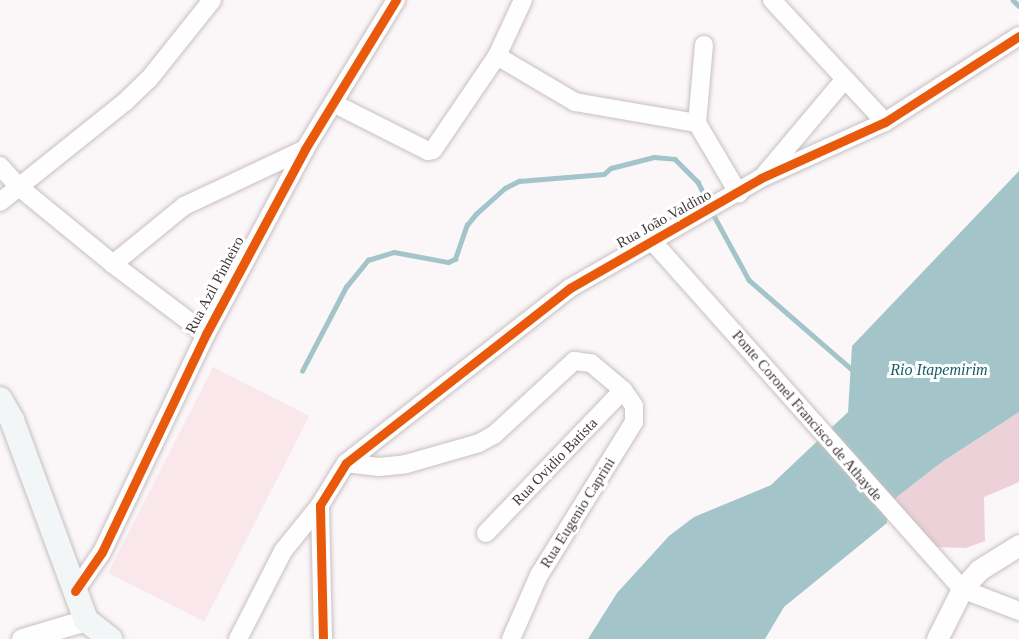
<!DOCTYPE html>
<html>
<head>
<meta charset="utf-8">
<style>
  body { margin:0 }
  #map { position:relative; width:1019px; height:639px; overflow:hidden; background:#fbf6f8; font-family:"Times New Roman",serif }
  div>[style] { position:absolute }
  [style*='--x'] { left:calc(var(--x)*1px); top:calc(var(--y)*1px); width:calc(var(--w)*1px); rotate:calc(var(--a)*1deg) }
  .green>* { inset:0; background:#fae7ec; transform-origin:0 0 }
  .forest>* { inset:0; background:#ecd1d8 }
  .water>* { inset:0; background:#a3c5ca }
  .stream>* { height:4.5px; margin:-2.25px; padding:0 2.25px; transform-origin:2.25px; border-radius:2.25px; background:#a3c5ca }
  .roads { filter:drop-shadow(0 0 2px #c7c0c2) drop-shadow(0 0 2px #c7c0c2) }
  .minor>* { height:18px; margin:-9px; padding:0 9px; transform-origin:9px; border-radius:9px; background:#fefefe }
  .tertiary>* { height:21px; margin:-10.5px; padding:0 10.5px; transform-origin:10.5px; border-radius:10.5px; background:#fefefe }
  .secondary>* { height:24px; margin:-12px; padding:0 12px; transform-origin:12px; border-radius:12px; background:#f2f6f6 }
  .cycleway>* { height:9px; margin:-4.5px; padding:0 4.5px; transform-origin:4.5px; border-radius:4.5px; background:#e8590c }
  span { translate:-50% -50%; white-space:nowrap; text-align:center; line-height:1.15; -webkit-text-stroke:6px #fff; paint-order:stroke }
  .street-label { font-size:15px; color:#43383a }
  .water-label { font-size:16px; color:#155c64; font-style:italic }
</style>
</head>
<body>
<div id="map">
  <div class="green">
    <i style="left:213px;top:367px;width:108px;height:231px;rotate:27deg"></i>
  </div>
  <div class="forest">
    <i style="clip-path:polygon(1019px 412px,1019px 482px,984px 497px,985px 541px,966px 548px,936px 547px,889px 503px,942px 462px)"></i>
  </div>
  <div class="water">
    <i style="clip-path:polygon(1019px 171px,1019px 412px,942px 462px,889px 503px,887px 523px,784px 607px,765px 639px,588px 639px,617px 593px,669px 536px,694px 517px,771px 485px,848px 412px,852px 346px)"></i>
  </div>
  <div class="stream">
    <i style="--x:1013;--y:0;--w:8;--a:45"></i>
    <i style="--x:712;--y:212;--w:77;--a:61.4"></i>
    <i style="--x:749;--y:280;--w:142;--a:41"></i>
    <i style="--x:302;--y:371;--w:95;--a:-62.4"></i>
    <i style="--x:346;--y:287;--w:35;--a:-51"></i>
    <i style="--x:368;--y:260;--w:27;--a:-17"></i>
    <i style="--x:394;--y:252;--w:55;--a:10.5"></i>
    <i style="--x:448;--y:262;--w:8;--a:-23"></i>
    <i style="--x:455;--y:259;--w:36;--a:-71"></i>
    <i style="--x:467;--y:225;--w:14;--a:-51"></i>
    <i style="--x:476;--y:214;--w:39;--a:-42"></i>
    <i style="--x:505;--y:188;--w:16;--a:-27"></i>
    <i style="--x:519;--y:181;--w:85;--a:-4.7"></i>
    <i style="--x:604;--y:174;--w:9;--a:-41"></i>
    <i style="--x:611;--y:168;--w:44;--a:-14.3"></i>
    <i style="--x:654;--y:157;--w:21;--a:5"></i>
    <i style="--x:675;--y:159;--w:33;--a:45"></i>
    <i style="--x:698;--y:182;--w:25;--a:63"></i>
  </div>
  <div class="roads">
    <div class="minor">
      <i style="--x:772;--y:0;--w:166;--a:47.2"></i>
      <i style="--x:704;--y:45;--w:78;--a:95.1"></i>
      <i style="--x:697;--y:123;--w:82;--a:59.4"></i>
      <i style="--x:497;--y:56;--w:91;--a:30.5"></i>
      <i style="--x:575;--y:102;--w:124;--a:9.8"></i>
      <i style="--x:335;--y:104;--w:104;--a:26.8"></i>
      <i style="--x:428;--y:151;--w:5;--a:-11"></i>
      <i style="--x:433;--y:150;--w:114;--a:-55.8"></i>
      <i style="--x:497;--y:56;--w:62;--a:-65.1"></i>
      <i style="--x:0;--y:166;--w:28;--a:48"></i>
      <i style="--x:19;--y:187;--w:122;--a:39.3"></i>
      <i style="--x:113;--y:264;--w:116;--a:37"></i>
      <i style="--x:765;--y:174;--w:124;--a:-49.9"></i>
      <i style="--x:0;--y:202;--w:160;--a:-38.7"></i>
      <i style="--x:125;--y:102;--w:33;--a:-44"></i>
      <i style="--x:149;--y:79;--w:101;--a:-51.4"></i>
      <i style="--x:654;--y:243;--w:463;--a:48.3"></i>
      <i style="--x:962;--y:589;--w:61;--a:21.1"></i>
      <i style="--x:113;--y:264;--w:92;--a:-39.2"></i>
      <i style="--x:184;--y:206;--w:134;--a:-25.2"></i>
      <i style="--x:346;--y:463;--w:33;--a:7"></i>
      <i style="--x:379;--y:467;--w:27;--a:-6"></i>
      <i style="--x:406;--y:464;--w:76;--a:-16"></i>
      <i style="--x:479;--y:443;--w:18;--a:-29"></i>
      <i style="--x:495;--y:434;--w:108;--a:-42.7"></i>
      <i style="--x:574;--y:361;--w:17;--a:7"></i>
      <i style="--x:591;--y:363;--w:42;--a:40.2"></i>
      <i style="--x:623;--y:390;--w:19;--a:55"></i>
      <i style="--x:634;--y:406;--w:16;--a:90"></i>
      <i style="--x:634;--y:422;--w:180;--a:121.8"></i>
      <i style="--x:539;--y:575;--w:70;--a:113.6"></i>
      <i style="--x:486;--y:533;--w:198;--a:-46.2"></i>
      <i style="--x:75;--y:591;--w:47;--a:-55.3"></i>
      <i style="--x:102;--y:552;--w:242;--a:-64.5"></i>
      <i style="--x:206;--y:334;--w:210;--a:-61.8"></i>
      <i style="--x:305;--y:149;--w:175;--a:-58.6"></i>
      <i style="--x:238;--y:639;--w:99;--a:-62.9"></i>
      <i style="--x:283;--y:551;--w:59;--a:-51.2"></i>
      <i style="--x:323;--y:639;--w:134;--a:-91.3"></i>
      <i style="--x:320;--y:505;--w:49;--a:-58.2"></i>
      <i style="--x:346;--y:463;--w:284;--a:-38"></i>
      <i style="--x:570;--y:288;--w:220;--a:-29.9"></i>
      <i style="--x:761;--y:178;--w:136;--a:-24.3"></i>
      <i style="--x:885;--y:122;--w:159;--a:-32.7"></i>
    </div>
    <div class="tertiary">
      <i style="--x:22;--y:639;--w:67;--a:-16.5"></i>
      <i style="--x:937;--y:639;--w:56;--a:-63.4"></i>
      <i style="--x:962;--y:589;--w:25;--a:-48"></i>
      <i style="--x:979;--y:570;--w:47;--a:-32"></i>
    </div>
    <div class="secondary">
      <i style="--x:0;--y:399;--w:24;--a:60"></i>
      <i style="--x:12;--y:420;--w:213;--a:69.7"></i>
      <i style="--x:86;--y:620;--w:31;--a:38"></i>
    </div>
  </div>
  <div class="cycleway">
    <i style="--x:75;--y:591;--w:47;--a:-55.3"></i>
    <i style="--x:102;--y:552;--w:242;--a:-64.5"></i>
    <i style="--x:206;--y:334;--w:210;--a:-61.8"></i>
    <i style="--x:305;--y:149;--w:175;--a:-58.6"></i>
    <i style="--x:323;--y:639;--w:134;--a:-91.3"></i>
    <i style="--x:320;--y:505;--w:49;--a:-58.2"></i>
    <i style="--x:346;--y:463;--w:284;--a:-38"></i>
    <i style="--x:570;--y:288;--w:220;--a:-29.9"></i>
    <i style="--x:761;--y:178;--w:136;--a:-24.3"></i>
    <i style="--x:885;--y:122;--w:159;--a:-32.7"></i>
  </div>
  <div class="street-label">
    <span style="left:664px;top:219px;rotate:-29deg">Rua João Valdino</span>
    <span style="left:215px;top:285px;rotate:-62deg">Rua Azil Pinheiro</span>
    <span style="left:807px;top:416px;rotate:49deg">Ponte Coronel Francisco de Athayde</span>
    <span style="left:555px;top:462px;rotate:-46deg">Rua Ovidio Batista</span>
    <span style="left:578px;top:513px;rotate:-58deg">Rua Eugenio Caprini</span>
  </div>
  <div class="water-label">
    <span style="left:939px;top:370px">Rio Itapemirim</span>
  </div>
</div>
</body>
</html>
